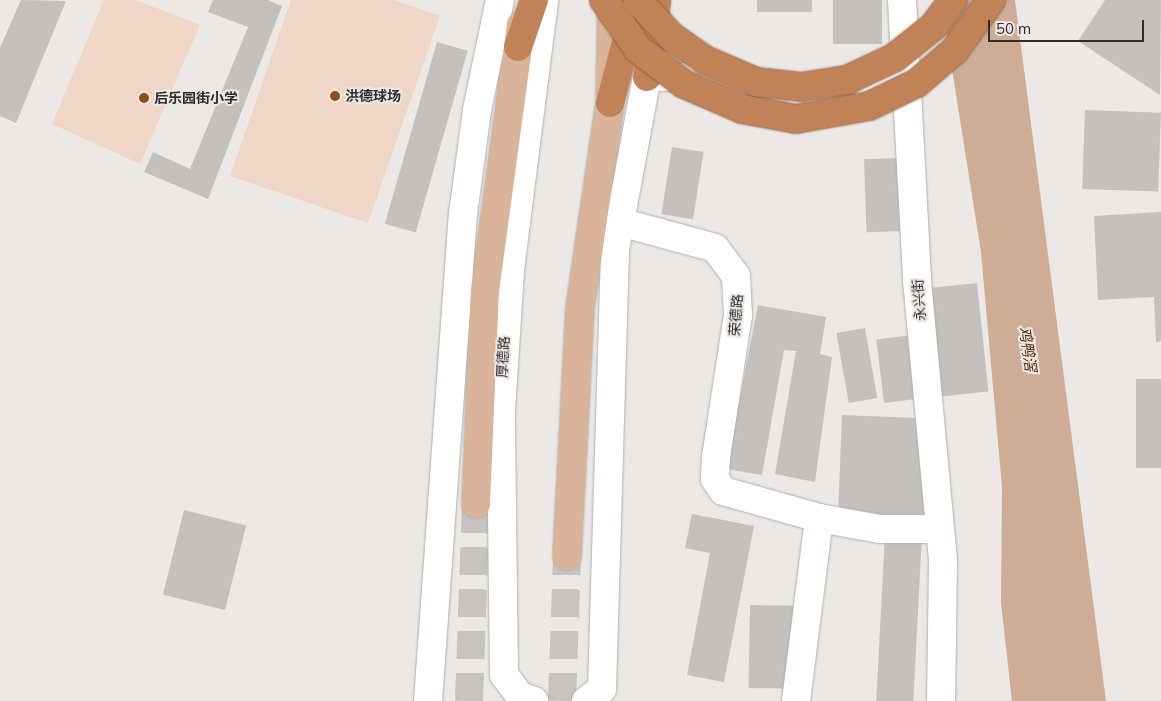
<!DOCTYPE html>
<html>
<head>
<meta charset="utf-8">
<style>
  body { margin:0 }
  #map { position:relative; width:1161px; height:701px; overflow:hidden; background:#ece8e5; font-family:Mulish,"Noto Sans SC",sans-serif }
  div>[style] { position:absolute }
  [style*='--x'] { left:calc(var(--x)*1px); top:calc(var(--y)*1px); width:calc(var(--w)*1px); rotate:calc(var(--a)*1deg) }
  .green>* { inset:0; background:#f0d6c6 }
  .water>* { inset:0; background:#ceac96 }
  .building>* { inset:0; background:#c4c0bd; transform-origin:0 0 }
  .major-tunnel>* { height:28px; margin-top:-14px; transform-origin:0; background:repeating-linear-gradient(90deg,#c6c3c0 0 28px,transparent 0 42px) }
  .roads { filter:drop-shadow(0 0 1px #b3afac) drop-shadow(0 0 1px #b3afac) }
  .minor>* { height:28px; margin:-14px; padding:0 14px; transform-origin:14px; border-radius:14px; background:#fff }
  .major>* { height:28px; margin:-14px; padding:0 14px; transform-origin:14px; border-radius:14px; background:#dab49a }
  .highway>* { height:28px; margin:-14px; padding:0 14px; transform-origin:14px; border-radius:14px; background:#c28257 }
  .bridges { filter:drop-shadow(0 0 1px #8e6448) drop-shadow(0 0 1px #8e6448) }
  .highway-bridge>* { height:28px; margin:-14px; padding:0 14px; transform-origin:14px; border-radius:14px; background:#c28257 }
  .dots>* { width:14px; height:14px; translate:-50% -50%; box-sizing:border-box; border:2px solid #ece8e5; border-radius:50% }
  span { translate:-50% -50%; white-space:nowrap; text-align:center; line-height:1.15; -webkit-text-stroke:4px #ece8e5; paint-order:stroke }
  .poi-label { font-size:14px; color:#2e2d2c; font-weight:700 }
  .left { translate:0 -50%; text-align:left }
  .street-label { font-size:14px; color:#2e2d2c }
  .water-label { font-size:15px; color:#522601; font-style:italic }
  .scale { position:absolute; left:988px; top:20px; width:156px; height:22px; box-sizing:border-box; border:2px solid #2e2d2c; border-top:0; padding-left:6px; font-size:15px; line-height:18px; white-space:nowrap; color:#2e2d2c; -webkit-text-stroke:4px #ece8e5; paint-order:stroke }
</style>
</head>
<body>
<div id="map">
  <div class="green">
    <i style="clip-path:polygon(104px 0,136px 0,200px 25px,140px 164px,52px 124px)"></i>
    <i style="clip-path:polygon(291px 0,394px 0,440px 16px,368px 223px,230px 176px)"></i>
  </div>
  <div class="water">
    <i style="clip-path:polygon(941px 0,1015px 0,1106px 701px,1012px 701px,1001px 602px,1002px 487px,981px 252px)"></i>
  </div>
  <div class="building">
    <i style="clip-path:polygon(21px 0,66px 1px,16px 123px,0 116px,0 48px)"></i>
    <i style="clip-path:polygon(213px 0,268px 0,282px 6px,208px 199px,144px 172px,153px 152px,190px 169px,248px 27px,208px 12px)"></i>
    <i style="left:757px;top:0;width:55px;height:12px"></i>
    <i style="left:833px;top:0;width:49px;height:44px"></i>
    <i style="clip-path:polygon(1105px 0,1161px 0,1160px 95px,1078px 41px)"></i>
    <i style="left:437px;top:42px;width:32px;height:189px;rotate:16deg"></i>
    <i style="left:1085px;top:110px;width:76px;height:79px;rotate:2deg"></i>
    <i style="left:672px;top:147px;width:32px;height:68px;rotate:9deg"></i>
    <i style="left:901px;top:158px;width:73px;height:37px;rotate:88deg"></i>
    <i style="clip-path:polygon(1161px 212px,1161px 341px,1156px 342px,1154px 297px,1098px 300px,1094px 216px)"></i>
    <i style="left:977px;top:283px;width:109px;height:50px;rotate:84deg"></i>
    <i style="clip-path:polygon(758px 305px,826px 317px,820px 354px,832px 357px,815px 482px,775px 474px,796px 351px,784px 350px,762px 475px,726px 469px)"></i>
    <i style="left:865px;top:328px;width:71px;height:29px;rotate:80deg"></i>
    <i style="left:912px;top:335px;width:64px;height:36px;rotate:83deg"></i>
    <i style="left:1161px;top:379px;width:89px;height:25px;rotate:90deg"></i>
    <i style="clip-path:polygon(842px 415px,918px 418px,929px 522px,838px 516px)"></i>
    <i style="left:184px;top:510px;width:64px;height:87px;rotate:14deg"></i>
    <i style="clip-path:polygon(692px 514px,754px 526px,724px 682px,687px 675px,710px 553px,685px 548px)"></i>
    <i style="left:885px;top:534px;width:37px;height:168px;rotate:3deg"></i>
    <i style="left:750px;top:605px;width:50px;height:83px;rotate:1deg"></i>
  </div>
  <div class="major-tunnel">
    <i style="--x:469;--y:701;--w:197;--a:-88"></i>
    <i style="--x:562;--y:701;--w:145;--a:-88"></i>
  </div>
  <div class="roads">
    <div class="minor">
      <i style="--x:902;--y:0;--w:280;--a:86.9"></i>
      <i style="--x:917;--y:280;--w:282;--a:84.7"></i>
      <i style="--x:943;--y:561;--w:140;--a:90.8"></i>
      <i style="--x:818;--y:96;--w:41;--a:-7"></i>
      <i style="--x:859;--y:91;--w:50;--a:-23.5"></i>
      <i style="--x:620;--y:222;--w:98;--a:15.3"></i>
      <i style="--x:715;--y:248;--w:35;--a:53"></i>
      <i style="--x:736;--y:276;--w:39;--a:87"></i>
      <i style="--x:738;--y:315;--w:144;--a:98.8"></i>
      <i style="--x:716;--y:457;--w:22;--a:93"></i>
      <i style="--x:715;--y:479;--w:14;--a:56"></i>
      <i style="--x:723;--y:491;--w:100;--a:15.7"></i>
      <i style="--x:819;--y:518;--w:62;--a:10.2"></i>
      <i style="--x:880;--y:529;--w:57;--a:0"></i>
      <i style="--x:428;--y:701;--w:488;--a:-85.9"></i>
      <i style="--x:463;--y:214;--w:105;--a:-82.3"></i>
      <i style="--x:477;--y:110;--w:112;--a:-78.2"></i>
      <i style="--x:534;--y:701;--w:15;--a:-160"></i>
      <i style="--x:520;--y:696;--w:26;--a:-127"></i>
      <i style="--x:504;--y:675;--w:264;--a:-90.7"></i>
      <i style="--x:501;--y:411;--w:141;--a:-86.3"></i>
      <i style="--x:510;--y:270;--w:272;--a:-82.8"></i>
      <i style="--x:586;--y:701;--w:20;--a:-37"></i>
      <i style="--x:602;--y:689;--w:440;--a:-88.3"></i>
      <i style="--x:615;--y:249;--w:175;--a:-79.5"></i>
      <i style="--x:647;--y:77;--w:59;--a:0"></i>
      <i style="--x:706;--y:77;--w:44;--a:11.8"></i>
      <i style="--x:796;--y:701;--w:184;--a:-82.8"></i>
    </div>
    <div class="major">
      <i style="--x:476;--y:504;--w:213;--a:-87.6"></i>
      <i style="--x:485;--y:291;--w:269;--a:-82.3"></i>
      <i style="--x:567;--y:556;--w:248;--a:-87"></i>
      <i style="--x:580;--y:308;--w:207;--a:-81.7"></i>
      <i style="--x:610;--y:103;--w:103;--a:-88.9"></i>
    </div>
    <div class="highway">
      <i style="--x:518;--y:47;--w:50;--a:-71.2"></i>
      <i style="--x:647;--y:77;--w:78;--a:-82.6"></i>
      <i style="--x:610;--y:103;--w:106;--a:-75.3"></i>
    </div>
  </div>
  <div class="bridges">
    <div class="highway-bridge">
      <i style="--x:604;--y:0;--w:60;--a:55.2"></i>
      <i style="--x:638;--y:49;--w:58;--a:37.3"></i>
      <i style="--x:684;--y:84;--w:63;--a:23.3"></i>
      <i style="--x:742;--y:109;--w:55;--a:10.5"></i>
      <i style="--x:796;--y:119;--w:74;--a:-10.1"></i>
      <i style="--x:869;--y:106;--w:53;--a:-25.6"></i>
      <i style="--x:917;--y:83;--w:50;--a:-41"></i>
      <i style="--x:955;--y:50;--w:62;--a:-54.2"></i>
      <i style="--x:637;--y:0;--w:51;--a:46.6"></i>
      <i style="--x:672;--y:37;--w:40;--a:34.9"></i>
      <i style="--x:705;--y:60;--w:56;--a:23.3"></i>
      <i style="--x:756;--y:82;--w:45;--a:6.3"></i>
      <i style="--x:801;--y:87;--w:47;--a:-8.7"></i>
      <i style="--x:847;--y:80;--w:52;--a:-25.1"></i>
      <i style="--x:894;--y:58;--w:51;--a:-38.7"></i>
      <i style="--x:934;--y:26;--w:32;--a:-54"></i>
    </div>
  </div>
  <div class="dots">
    <i style="left:335px;top:96px;background:#8e4d1a"></i>
    <i style="left:144px;top:98px;background:#8e4d1a"></i>
  </div>
  <div class="poi-label">
    <span class="left" style="left:345px;top:96px">洪德球场</span>
    <span class="left" style="left:154px;top:98px">后乐园街小学</span>
  </div>
  <div class="street-label">
    <span style="left:919px;top:300px;rotate:-94deg">永兴街</span>
    <span style="left:736px;top:315px;rotate:-86deg">荣德路</span>
    <span style="left:503px;top:357px;rotate:-87deg">厚德路</span>
  </div>
  <div class="water-label">
    <span style="left:1028px;top:349px;rotate:82deg">鸡鸭滘</span>
  </div>
  <div class="scale">50 m</div>
</div>
</body>
</html>
